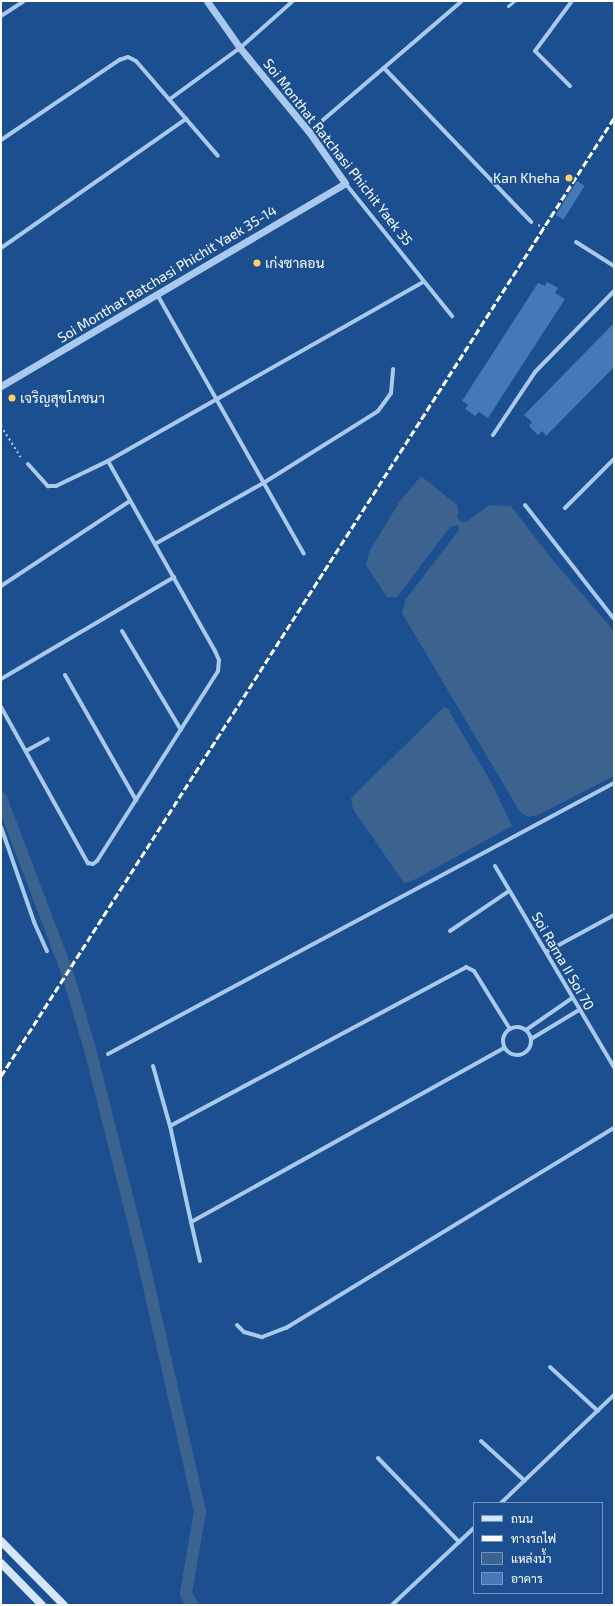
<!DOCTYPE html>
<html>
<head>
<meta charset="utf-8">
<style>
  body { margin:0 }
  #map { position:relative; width:615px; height:1606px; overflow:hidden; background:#1b4f8f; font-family:"Exo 2",Sarabun,sans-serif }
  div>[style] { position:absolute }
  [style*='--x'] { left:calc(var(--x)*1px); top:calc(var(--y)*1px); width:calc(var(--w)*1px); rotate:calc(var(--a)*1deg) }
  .water>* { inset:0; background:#3c6290 }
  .canal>* { height:12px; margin:-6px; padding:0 6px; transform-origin:6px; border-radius:6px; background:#3c6290 }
  .building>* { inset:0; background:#4478b7; transform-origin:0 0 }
  .path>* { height:2px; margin-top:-1px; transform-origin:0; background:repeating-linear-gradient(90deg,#a9c9ee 0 2px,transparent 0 5px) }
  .service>* { height:3px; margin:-1.5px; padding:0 1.5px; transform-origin:1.5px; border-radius:1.5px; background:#a9c9ee }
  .minor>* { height:4px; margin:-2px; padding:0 2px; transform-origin:2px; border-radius:2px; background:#a9c9ee }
  .minor>.ring { margin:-2px; padding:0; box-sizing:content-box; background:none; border:4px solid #a9c9ee; border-radius:50% }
  .tertiary>* { height:7px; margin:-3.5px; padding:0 3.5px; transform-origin:3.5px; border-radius:3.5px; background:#a9c9ee }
  .secondary>* { height:8px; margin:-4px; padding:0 4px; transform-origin:4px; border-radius:4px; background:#d6e6fa }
  .rail>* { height:3px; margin-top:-1.5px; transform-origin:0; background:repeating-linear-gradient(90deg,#fff 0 7px,transparent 0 10px) }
  .dots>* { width:11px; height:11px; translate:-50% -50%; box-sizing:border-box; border:2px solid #1b4f8f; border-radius:50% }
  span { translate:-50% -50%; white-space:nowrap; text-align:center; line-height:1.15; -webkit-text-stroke:3.5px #1b4f8f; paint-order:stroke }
  .street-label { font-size:14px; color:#fff }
  .poi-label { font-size:14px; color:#fff }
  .right { translate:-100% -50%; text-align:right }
  .left { translate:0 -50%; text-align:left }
  .frame { position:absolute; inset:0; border:2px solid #fff; pointer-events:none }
  .legend { position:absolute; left:473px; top:1502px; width:130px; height:92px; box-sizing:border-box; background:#1b4f8f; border:1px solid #7695bc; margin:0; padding:5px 7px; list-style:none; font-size:12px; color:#fff }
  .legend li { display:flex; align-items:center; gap:8px; height:20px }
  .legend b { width:20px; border:1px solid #7695bc }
</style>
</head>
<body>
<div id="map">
  <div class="water">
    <i style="clip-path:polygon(421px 476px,457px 505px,459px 511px,457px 517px,461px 522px,466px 522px,489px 505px,511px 506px,551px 558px,614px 631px,614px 776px,538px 815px,528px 817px,520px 812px,402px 613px,406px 599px,459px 530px,458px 525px,450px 527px,397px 597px,387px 597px,366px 565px,369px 552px,400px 501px)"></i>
    <i style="clip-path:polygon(444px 707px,448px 709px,492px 784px,512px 826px,412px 881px,404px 883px,353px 809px,351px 798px)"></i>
  </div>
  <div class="canal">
    <i style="--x:1;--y:798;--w:186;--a:69.2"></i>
    <i style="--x:67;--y:972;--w:80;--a:73.4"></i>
    <i style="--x:90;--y:1049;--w:213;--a:75.9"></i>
    <i style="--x:142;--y:1256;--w:262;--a:77.2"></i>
    <i style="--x:200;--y:1511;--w:84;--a:99.6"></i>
    <i style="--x:186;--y:1594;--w:13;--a:61"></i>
  </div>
  <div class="building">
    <i style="left:577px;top:181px;width:9px;height:40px;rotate:32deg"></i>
    <i style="clip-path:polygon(547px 282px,558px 288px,555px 293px,565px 299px,488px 418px,479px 412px,475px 416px,465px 409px,468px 405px,462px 401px,538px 283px,545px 286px)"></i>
    <i style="clip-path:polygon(614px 323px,614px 367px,546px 436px,542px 431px,538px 435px,529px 426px,532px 422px,524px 415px)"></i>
  </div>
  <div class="path">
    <i style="--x:538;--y:225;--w:10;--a:24"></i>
    <i style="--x:1;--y:426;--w:39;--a:58"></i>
  </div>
  <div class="service">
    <i style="--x:508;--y:6;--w:8;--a:-40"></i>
  </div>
  <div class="minor">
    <i style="--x:1;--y:16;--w:27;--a:-33"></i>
    <i style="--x:384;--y:68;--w:213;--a:46.3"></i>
    <i style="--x:570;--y:86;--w:49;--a:-135"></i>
    <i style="--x:535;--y:51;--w:62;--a:-53.5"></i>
    <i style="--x:170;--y:99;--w:87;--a:-36.1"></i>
    <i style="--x:240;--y:48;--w:71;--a:-41.6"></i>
    <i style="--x:309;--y:132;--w:201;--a:-40.6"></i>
    <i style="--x:1;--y:140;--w:143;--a:-34.1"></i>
    <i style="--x:119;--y:60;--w:9;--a:-18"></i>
    <i style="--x:128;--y:57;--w:9;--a:27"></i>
    <i style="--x:136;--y:61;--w:125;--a:49.2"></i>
    <i style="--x:345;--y:183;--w:171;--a:51.2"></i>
    <i style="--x:576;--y:242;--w:45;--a:32.3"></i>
    <i style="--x:1;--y:248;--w:226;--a:-34.9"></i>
    <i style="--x:158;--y:296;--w:296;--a:60.5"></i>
    <i style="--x:493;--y:435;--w:76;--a:-56.3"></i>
    <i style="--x:535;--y:372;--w:113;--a:-45.7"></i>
    <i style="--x:28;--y:464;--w:30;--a:48"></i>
    <i style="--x:48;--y:486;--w:8;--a:0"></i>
    <i style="--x:56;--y:486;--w:58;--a:-25.7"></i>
    <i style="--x:108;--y:461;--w:362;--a:-29.6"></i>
    <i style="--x:525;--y:505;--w:145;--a:52"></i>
    <i style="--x:565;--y:508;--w:69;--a:-45"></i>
    <i style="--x:155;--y:544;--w:126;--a:-29.4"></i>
    <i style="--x:265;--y:482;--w:133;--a:-32.1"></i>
    <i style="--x:378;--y:411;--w:22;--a:-54"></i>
    <i style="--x:391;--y:393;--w:24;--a:-85"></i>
    <i style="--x:1;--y:586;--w:154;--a:-33.4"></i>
    <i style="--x:122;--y:631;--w:115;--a:59.2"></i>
    <i style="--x:65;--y:675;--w:144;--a:60.4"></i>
    <i style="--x:1;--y:679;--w:201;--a:-30.5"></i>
    <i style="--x:1;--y:707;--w:179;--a:60.9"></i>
    <i style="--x:88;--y:863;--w:5;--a:11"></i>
    <i style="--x:93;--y:864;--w:5;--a:-37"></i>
    <i style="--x:97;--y:861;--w:225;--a:-57.5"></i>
    <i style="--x:218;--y:671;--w:11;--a:-85"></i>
    <i style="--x:219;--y:660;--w:10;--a:-114"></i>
    <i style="--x:215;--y:651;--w:218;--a:-119.4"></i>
    <i style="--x:26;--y:751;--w:25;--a:-29"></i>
    <i style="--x:1;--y:827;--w:101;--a:70.8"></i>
    <i style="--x:34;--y:922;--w:32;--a:66"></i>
    <i style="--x:495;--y:866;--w:234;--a:59.4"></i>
    <i style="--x:450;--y:931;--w:71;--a:-34.1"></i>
    <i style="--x:546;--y:952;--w:77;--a:-28.6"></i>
    <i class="ring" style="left:503px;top:1027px;width:24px;height:24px"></i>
    <i style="--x:526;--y:1030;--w:56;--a:-34.8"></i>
    <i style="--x:531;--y:1039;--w:56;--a:-31.1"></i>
    <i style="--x:504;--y:1048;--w:358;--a:150.9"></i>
    <i style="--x:191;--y:1222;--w:98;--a:-102.3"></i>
    <i style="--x:170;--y:1126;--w:336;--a:-28.2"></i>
    <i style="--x:466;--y:967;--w:9;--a:27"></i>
    <i style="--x:474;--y:971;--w:68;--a:58.2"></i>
    <i style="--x:108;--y:1054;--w:574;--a:-28.17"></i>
    <i style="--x:153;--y:1066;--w:62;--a:74.2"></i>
    <i style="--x:191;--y:1222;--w:40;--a:77"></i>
    <i style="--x:237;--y:1325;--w:10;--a:45"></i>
    <i style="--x:244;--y:1332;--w:19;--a:16"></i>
    <i style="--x:262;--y:1337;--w:26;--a:-21"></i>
    <i style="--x:286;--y:1328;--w:384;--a:-31.4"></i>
    <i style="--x:550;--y:1367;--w:65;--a:42.5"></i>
    <i style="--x:481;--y:1441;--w:59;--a:42.3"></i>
    <i style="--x:378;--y:1458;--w:117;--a:46"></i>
    <i style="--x:501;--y:1503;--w:156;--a:-43.7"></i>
    <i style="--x:392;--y:1605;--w:112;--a:-43.2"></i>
  </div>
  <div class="tertiary">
    <i style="--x:1;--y:386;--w:399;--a:-30.5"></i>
    <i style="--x:345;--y:183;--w:62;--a:-125.2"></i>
    <i style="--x:309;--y:132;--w:109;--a:-129.4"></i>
    <i style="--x:240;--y:48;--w:57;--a:-125.1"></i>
  </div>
  <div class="secondary">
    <i style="--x:1;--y:1541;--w:90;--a:45.5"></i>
    <i style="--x:1;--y:1563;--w:59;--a:45.7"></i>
  </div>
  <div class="rail">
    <i style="--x:1;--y:1076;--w:1137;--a:-57.39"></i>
  </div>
  <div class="dots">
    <i style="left:569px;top:178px;background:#ffd166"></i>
    <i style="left:257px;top:263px;background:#ffd166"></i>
    <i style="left:12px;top:398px;background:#ffd166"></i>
  </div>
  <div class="street-label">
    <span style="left:338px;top:152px;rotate:52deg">Soi Monthat Ratchasi Phichit Yaek 35</span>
    <span style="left:167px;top:274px;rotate:-31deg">Soi Monthat Ratchasi Phichit Yaek 35-14</span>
    <span style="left:563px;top:961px;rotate:60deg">Soi Rama II Soi 70</span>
  </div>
  <div class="poi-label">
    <span class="right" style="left:560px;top:178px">Kan Kheha</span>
    <span class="left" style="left:265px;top:263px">เก่งซาลอน</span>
    <span class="left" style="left:20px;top:398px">เจริญสุขโภชนา</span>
  </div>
  <div class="frame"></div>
  <ul class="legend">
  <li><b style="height:5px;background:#d6e6fa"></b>ถนน</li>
  <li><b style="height:5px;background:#fff"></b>ทางรถไฟ</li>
  <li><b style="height:11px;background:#3c6290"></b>แหล่งน้ำ</li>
  <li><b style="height:11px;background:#4478b7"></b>อาคาร</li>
  </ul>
</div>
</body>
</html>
